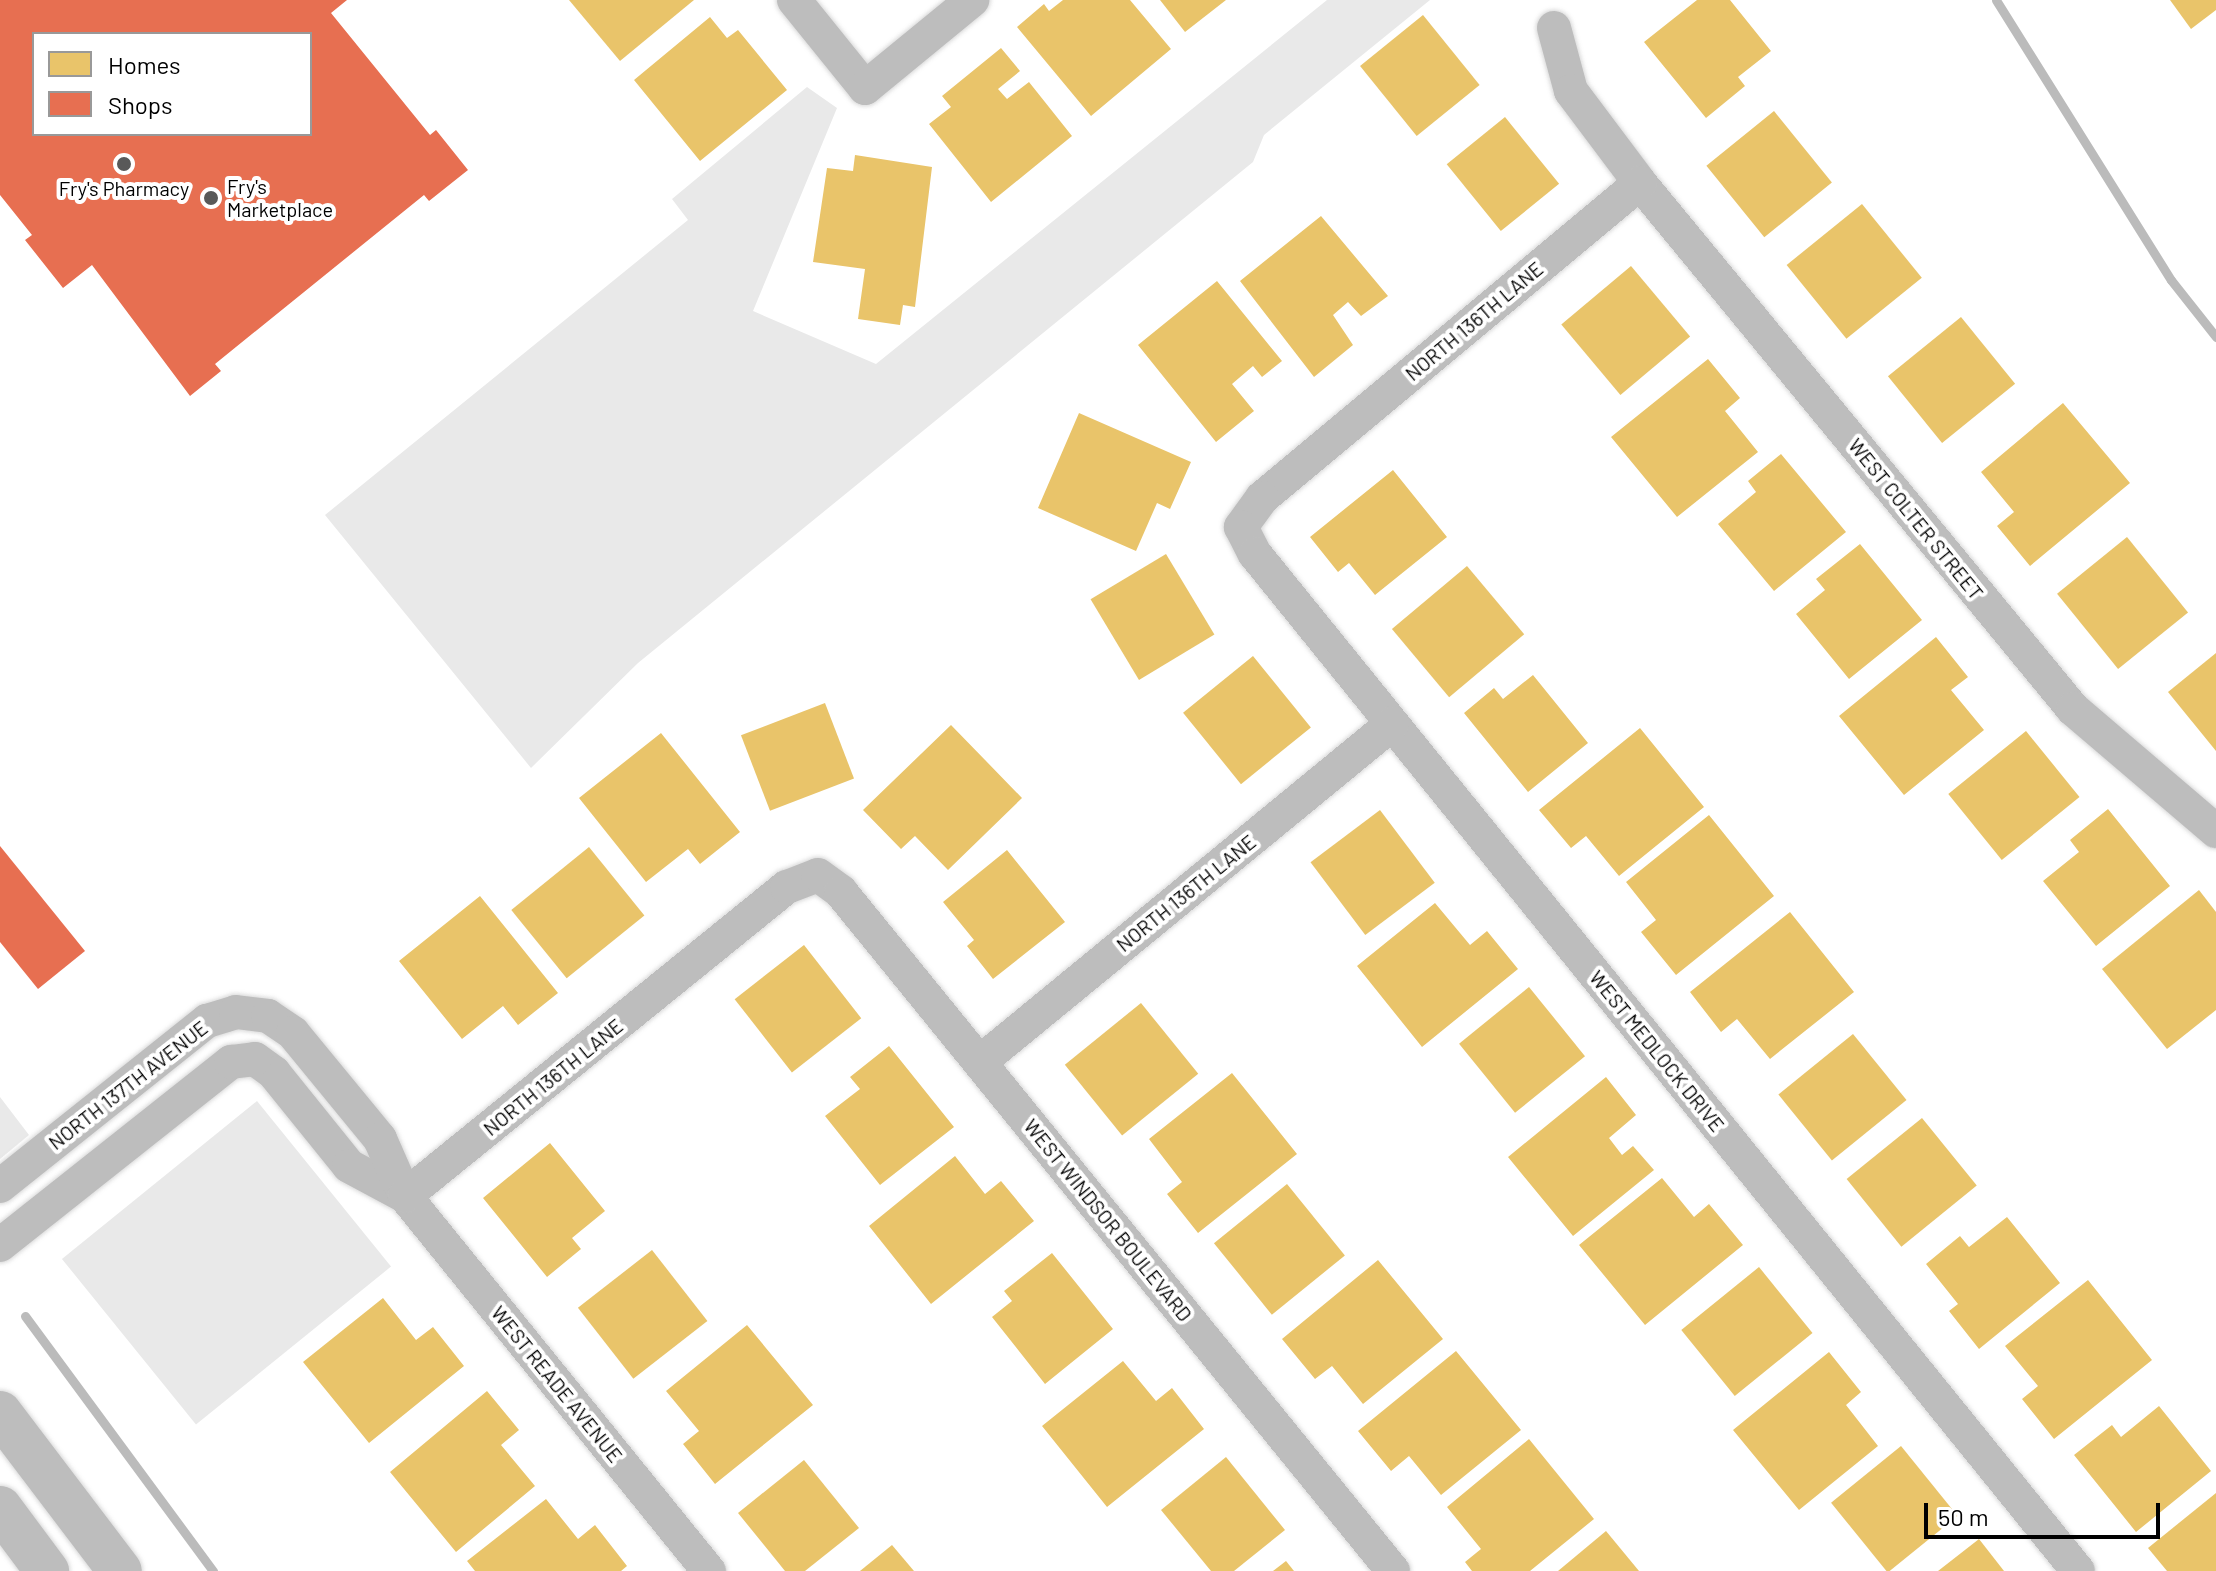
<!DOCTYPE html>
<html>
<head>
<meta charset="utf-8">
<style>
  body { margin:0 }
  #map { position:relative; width:2216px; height:1571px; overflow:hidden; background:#fff; font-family:Barlow,sans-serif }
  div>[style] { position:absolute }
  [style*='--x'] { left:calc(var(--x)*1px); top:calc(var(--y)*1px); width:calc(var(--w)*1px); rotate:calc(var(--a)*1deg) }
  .green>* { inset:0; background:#e9e9e9; transform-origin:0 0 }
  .homes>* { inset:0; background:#e9c46a; transform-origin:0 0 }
  .shops>* { inset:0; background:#e76f51 }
  .stream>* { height:9px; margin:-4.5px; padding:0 4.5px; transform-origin:4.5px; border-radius:4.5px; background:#bbb }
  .roads { filter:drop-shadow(0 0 2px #dbdbdb) drop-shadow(0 0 2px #dbdbdb) }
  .street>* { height:34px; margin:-17px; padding:0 17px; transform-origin:17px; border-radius:17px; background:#bdbdbd }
  .primary>* { height:44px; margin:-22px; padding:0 22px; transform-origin:22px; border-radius:22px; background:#bdbdbd }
  .dots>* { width:22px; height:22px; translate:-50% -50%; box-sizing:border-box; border:4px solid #fff; border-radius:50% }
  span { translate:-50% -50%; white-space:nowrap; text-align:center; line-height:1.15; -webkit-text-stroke:8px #fff; paint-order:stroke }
  .poi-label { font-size:20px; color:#000 }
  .left { translate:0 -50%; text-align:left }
  .street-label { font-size:20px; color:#000 }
  .legend { position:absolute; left:32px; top:32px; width:280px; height:104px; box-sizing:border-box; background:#fff; border:2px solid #999; margin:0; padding:10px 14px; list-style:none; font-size:24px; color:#000 }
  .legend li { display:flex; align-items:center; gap:16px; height:40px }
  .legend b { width:40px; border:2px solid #999 }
  .scale { position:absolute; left:1924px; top:1503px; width:236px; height:36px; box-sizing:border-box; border:4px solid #000; border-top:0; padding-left:10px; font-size:24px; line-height:28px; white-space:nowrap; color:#000; -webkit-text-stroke:6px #fff; paint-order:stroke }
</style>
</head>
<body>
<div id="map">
  <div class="green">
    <i style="clip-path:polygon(1327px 0,1430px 0,1264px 135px,1253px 162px,638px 663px,531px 768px,325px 515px,688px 220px,672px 199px,807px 87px,837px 108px,753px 311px,876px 364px)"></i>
    <i style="clip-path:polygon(0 1097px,29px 1135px,0 1159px)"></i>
    <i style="left:257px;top:1101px;width:213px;height:251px;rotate:51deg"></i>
  </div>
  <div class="homes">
    <i style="clip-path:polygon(569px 0,694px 0,620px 61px)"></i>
    <i style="clip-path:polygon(1063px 0,1130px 0,1171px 49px,1091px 116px,1017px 27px,1044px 4px,1049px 11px)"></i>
    <i style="clip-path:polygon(1160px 0,1226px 0,1185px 32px)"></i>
    <i style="clip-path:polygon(1697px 0,1730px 0,1771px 51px,1738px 77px,1745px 86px,1706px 118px,1644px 42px)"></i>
    <i style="clip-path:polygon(2170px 0,2216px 0,2216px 10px,2191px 29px)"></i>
    <i style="left:1423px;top:15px;width:90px;height:81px;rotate:51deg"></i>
    <i style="clip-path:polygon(710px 17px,727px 38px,738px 30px,787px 90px,700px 161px,634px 80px)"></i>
    <i style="clip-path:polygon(1001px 48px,1020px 71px,998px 89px,1007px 99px,1029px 82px,1072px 136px,991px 202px,929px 124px,951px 107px,942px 96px)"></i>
    <i style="left:1774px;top:111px;width:92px;height:87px;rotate:51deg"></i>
    <i style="left:1505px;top:117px;width:86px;height:75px;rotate:51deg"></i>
    <i style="clip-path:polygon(855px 155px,932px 167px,915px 307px,903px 305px,900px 325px,858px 319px,865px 269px,813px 262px,827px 168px,853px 171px)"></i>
    <i style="left:1862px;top:204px;width:95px;height:97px;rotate:51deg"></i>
    <i style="clip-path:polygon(1321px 216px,1388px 296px,1361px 316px,1348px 302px,1333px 315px,1353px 345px,1314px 377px,1240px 281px)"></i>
    <i style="left:1631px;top:266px;width:92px;height:91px;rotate:50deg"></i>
    <i style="clip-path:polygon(1217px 281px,1282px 361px,1262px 377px,1253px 366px,1232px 384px,1254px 411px,1216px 442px,1138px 345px)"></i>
    <i style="left:1961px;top:317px;width:86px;height:94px;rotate:51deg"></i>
    <i style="clip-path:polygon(1708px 359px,1740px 398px,1725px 411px,1758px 452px,1677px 517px,1611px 437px)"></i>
    <i style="clip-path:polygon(2063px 403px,2130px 483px,2030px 566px,1997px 526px,2014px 512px,1981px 472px)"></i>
    <i style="clip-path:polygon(1079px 413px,1191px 462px,1170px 509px,1157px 503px,1136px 551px,1038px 508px)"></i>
    <i style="clip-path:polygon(1781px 454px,1846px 532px,1774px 591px,1718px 524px,1756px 492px,1748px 481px)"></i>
    <i style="clip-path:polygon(1393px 470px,1447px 537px,1375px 595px,1349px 563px,1338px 572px,1310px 537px)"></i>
    <i style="left:2127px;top:537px;width:97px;height:90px;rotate:51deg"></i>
    <i style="clip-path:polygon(1860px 544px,1922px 620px,1849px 679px,1796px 614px,1825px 590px,1816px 579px)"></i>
    <i style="left:1166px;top:554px;width:94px;height:88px;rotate:59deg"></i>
    <i style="left:1467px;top:566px;width:89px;height:98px;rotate:50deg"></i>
    <i style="clip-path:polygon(1936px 637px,1968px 677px,1951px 690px,1984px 730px,1904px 795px,1839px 716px)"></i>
    <i style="clip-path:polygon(2216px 653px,2216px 751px,2168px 692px)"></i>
    <i style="left:1253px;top:656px;width:92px;height:90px;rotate:51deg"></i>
    <i style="clip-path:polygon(1533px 675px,1588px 743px,1528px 792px,1464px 713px,1494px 688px,1503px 699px)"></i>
    <i style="left:825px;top:703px;width:81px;height:90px;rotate:69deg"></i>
    <i style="clip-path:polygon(951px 725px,1022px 798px,948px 870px,915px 836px,901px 849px,863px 810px)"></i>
    <i style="clip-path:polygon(1640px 728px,1704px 807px,1619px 876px,1586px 836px,1571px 848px,1539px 810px)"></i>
    <i style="left:2026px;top:731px;width:85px;height:100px;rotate:51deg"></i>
    <i style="clip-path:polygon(661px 733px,740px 832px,700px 864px,688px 849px,646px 882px,579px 798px)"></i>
    <i style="clip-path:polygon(2108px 809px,2170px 886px,2096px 946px,2043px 881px,2079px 852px,2070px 840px)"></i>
    <i style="left:1380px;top:810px;width:91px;height:87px;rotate:53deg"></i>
    <i style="clip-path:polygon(1709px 815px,1774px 896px,1676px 975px,1641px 932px,1656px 920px,1626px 882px)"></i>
    <i style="left:589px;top:847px;width:88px;height:100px;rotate:51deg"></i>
    <i style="clip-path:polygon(1007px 850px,1065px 922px,993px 979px,967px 946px,974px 940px,943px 902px)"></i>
    <i style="clip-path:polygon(2199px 890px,2216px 912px,2216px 1010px,2167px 1049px,2102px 969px)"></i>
    <i style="clip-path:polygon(480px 896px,558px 993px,518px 1025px,503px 1006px,462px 1039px,399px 961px)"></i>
    <i style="clip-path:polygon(1435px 903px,1470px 945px,1487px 931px,1518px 969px,1422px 1047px,1357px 966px)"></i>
    <i style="clip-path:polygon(1790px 912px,1854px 992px,1770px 1059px,1737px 1019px,1721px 1032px,1690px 992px)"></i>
    <i style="left:804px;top:945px;width:93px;height:88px;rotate:52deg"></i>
    <i style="left:1529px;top:987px;width:89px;height:90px;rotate:51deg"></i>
    <i style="left:1141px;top:1003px;width:91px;height:98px;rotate:51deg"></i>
    <i style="left:1853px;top:1034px;width:85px;height:96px;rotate:51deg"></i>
    <i style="clip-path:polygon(889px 1046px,954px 1127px,880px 1185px,825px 1116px,860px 1089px,850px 1077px)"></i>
    <i style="clip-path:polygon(1232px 1073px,1297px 1154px,1198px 1233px,1167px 1194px,1182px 1182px,1149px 1139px)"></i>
    <i style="clip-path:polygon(1606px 1077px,1636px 1115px,1609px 1138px,1622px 1155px,1633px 1146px,1654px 1170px,1573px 1236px,1508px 1157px)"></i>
    <i style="left:1922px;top:1118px;width:87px;height:97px;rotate:51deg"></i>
    <i style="clip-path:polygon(550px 1143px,605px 1211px,572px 1238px,581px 1249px,547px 1277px,483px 1198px)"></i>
    <i style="clip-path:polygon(955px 1156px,985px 1194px,1001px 1181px,1034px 1221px,931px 1304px,869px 1226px)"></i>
    <i style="clip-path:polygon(1662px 1178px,1694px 1217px,1709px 1204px,1743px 1245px,1645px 1325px,1579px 1245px)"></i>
    <i style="left:1287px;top:1184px;width:92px;height:94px;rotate:51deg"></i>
    <i style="clip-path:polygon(2007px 1217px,2060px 1283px,1979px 1349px,1949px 1311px,1958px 1304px,1926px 1264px,1960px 1236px,1969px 1247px)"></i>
    <i style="left:652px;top:1250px;width:90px;height:94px;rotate:52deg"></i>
    <i style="clip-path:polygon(1052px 1253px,1113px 1329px,1045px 1384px,992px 1317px,1012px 1301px,1004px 1291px)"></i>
    <i style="clip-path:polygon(1378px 1260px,1443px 1339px,1363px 1404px,1332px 1366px,1315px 1379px,1282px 1339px)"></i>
    <i style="left:1759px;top:1267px;width:85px;height:100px;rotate:51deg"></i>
    <i style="clip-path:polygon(2088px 1280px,2152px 1360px,2054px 1439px,2022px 1399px,2038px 1386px,2005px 1346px)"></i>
    <i style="clip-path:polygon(383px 1298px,416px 1340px,433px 1327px,464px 1366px,369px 1443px,303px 1362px)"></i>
    <i style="clip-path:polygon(747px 1325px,813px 1405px,715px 1484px,683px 1444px,699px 1431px,666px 1391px)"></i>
    <i style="clip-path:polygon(1456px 1351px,1521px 1430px,1441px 1495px,1409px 1456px,1391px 1471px,1358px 1431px)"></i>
    <i style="clip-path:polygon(1829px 1352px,1861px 1392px,1846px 1405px,1878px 1446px,1799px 1510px,1733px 1430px)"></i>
    <i style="clip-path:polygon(1123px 1361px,1156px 1401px,1172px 1388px,1204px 1429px,1107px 1507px,1042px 1426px)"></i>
    <i style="clip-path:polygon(487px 1391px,519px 1430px,501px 1445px,535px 1486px,456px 1552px,390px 1472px)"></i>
    <i style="clip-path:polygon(2159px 1406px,2211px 1471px,2136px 1532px,2074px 1455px,2112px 1425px,2121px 1437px)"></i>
    <i style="clip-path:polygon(1529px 1439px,1594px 1519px,1530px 1571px,1472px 1571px,1465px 1562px,1481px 1549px,1447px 1507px)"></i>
    <i style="left:1901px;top:1446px;width:90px;height:90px;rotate:51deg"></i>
    <i style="clip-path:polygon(1226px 1457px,1285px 1530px,1234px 1571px,1211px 1571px,1161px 1510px)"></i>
    <i style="clip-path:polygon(804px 1460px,859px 1528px,805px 1571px,785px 1571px,738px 1513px)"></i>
    <i style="clip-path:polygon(2216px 1493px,2216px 1571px,2167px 1571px,2148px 1548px)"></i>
    <i style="clip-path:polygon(546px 1499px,578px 1539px,595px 1525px,627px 1566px,621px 1571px,475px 1571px,467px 1561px)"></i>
    <i style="clip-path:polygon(1606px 1531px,1639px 1571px,1558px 1571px)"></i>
    <i style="clip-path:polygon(1979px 1539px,2004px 1571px,1938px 1571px)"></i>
    <i style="clip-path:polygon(892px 1545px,914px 1571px,860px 1571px)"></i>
    <i style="clip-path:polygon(1286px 1561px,1294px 1571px,1273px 1571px)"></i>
  </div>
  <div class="shops">
    <i style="clip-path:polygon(evenodd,0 0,347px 0,331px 13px,430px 135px,436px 130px,468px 170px,429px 201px,424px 195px,215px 364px,221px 371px,190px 396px,92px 265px,63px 288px,25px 240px,32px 235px,0 195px,0 0,34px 34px,310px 34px,310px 134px,34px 134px,34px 34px)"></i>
    <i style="clip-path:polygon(0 846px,85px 951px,38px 989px,0 942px)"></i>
  </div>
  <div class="stream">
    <i style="--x:1996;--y:0;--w:330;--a:58"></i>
    <i style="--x:2171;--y:280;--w:73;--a:51.7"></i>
    <i style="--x:25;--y:1316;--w:317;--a:53.6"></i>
  </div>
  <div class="roads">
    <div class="street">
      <i style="--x:794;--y:0;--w:113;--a:51.1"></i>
      <i style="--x:865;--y:88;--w:139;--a:-39.4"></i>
      <i style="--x:1554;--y:28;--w:65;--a:74.9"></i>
      <i style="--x:1571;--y:91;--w:115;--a:53.1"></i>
      <i style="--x:1640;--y:183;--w:681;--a:50.54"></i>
      <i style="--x:2073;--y:709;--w:188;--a:40.5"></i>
      <i style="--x:1640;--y:183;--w:492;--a:140.2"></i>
      <i style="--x:1262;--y:498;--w:36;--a:126"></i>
      <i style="--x:1241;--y:527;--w:30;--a:63"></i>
      <i style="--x:1255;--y:554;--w:1308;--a:51.02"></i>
      <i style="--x:255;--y:1059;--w:24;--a:36"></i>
      <i style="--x:274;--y:1073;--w:119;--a:51.1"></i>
      <i style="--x:349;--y:1166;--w:64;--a:28.2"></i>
      <i style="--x:980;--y:1062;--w:533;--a:-39.37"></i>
      <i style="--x:0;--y:1186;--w:265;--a:-38.6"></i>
      <i style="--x:207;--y:1021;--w:30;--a:-17"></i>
      <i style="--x:236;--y:1012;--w:32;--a:7"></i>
      <i style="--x:268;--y:1016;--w:30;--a:34"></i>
      <i style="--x:293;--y:1033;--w:137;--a:50.6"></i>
      <i style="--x:380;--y:1139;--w:62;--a:66.3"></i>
      <i style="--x:405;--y:1196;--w:483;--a:51"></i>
      <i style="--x:405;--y:1196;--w:491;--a:-39"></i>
      <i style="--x:787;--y:887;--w:33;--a:-21"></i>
      <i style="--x:818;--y:875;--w:29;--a:36"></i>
      <i style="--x:841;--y:892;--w:875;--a:50.89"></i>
      <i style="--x:0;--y:1245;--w:295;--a:-38.4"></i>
      <i style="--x:231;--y:1062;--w:24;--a:-7"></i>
    </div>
    <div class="primary">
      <i style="--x:0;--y:1413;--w:198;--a:52.8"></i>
      <i style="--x:0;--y:1508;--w:79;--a:53.3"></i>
    </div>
  </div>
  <div class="dots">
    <i style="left:124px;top:164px;background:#595959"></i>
    <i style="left:211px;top:198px;background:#595959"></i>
  </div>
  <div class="poi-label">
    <span class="left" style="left:227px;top:198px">Fry's<br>Marketplace</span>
    <span style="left:124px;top:188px">Fry's Pharmacy</span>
  </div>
  <div class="street-label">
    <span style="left:1474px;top:321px;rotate:-40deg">NORTH 136TH LANE</span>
    <span style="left:1916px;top:519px;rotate:51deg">WEST COLTER STREET</span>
    <span style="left:1186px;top:893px;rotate:-39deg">NORTH 136TH LANE</span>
    <span style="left:1657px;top:1051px;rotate:51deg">WEST MEDLOCK DRIVE</span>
    <span style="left:553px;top:1077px;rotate:-39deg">NORTH 136TH LANE</span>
    <span style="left:128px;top:1085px;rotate:-38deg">NORTH 137TH AVENUE</span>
    <span style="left:1108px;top:1220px;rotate:51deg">WEST WINDSOR BOULEVARD</span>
    <span style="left:557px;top:1384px;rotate:51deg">WEST READE AVENUE</span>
  </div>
  <ul class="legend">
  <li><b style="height:22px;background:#e9c46a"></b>Homes</li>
  <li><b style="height:22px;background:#e76f51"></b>Shops</li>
  </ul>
  <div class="scale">50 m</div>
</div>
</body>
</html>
